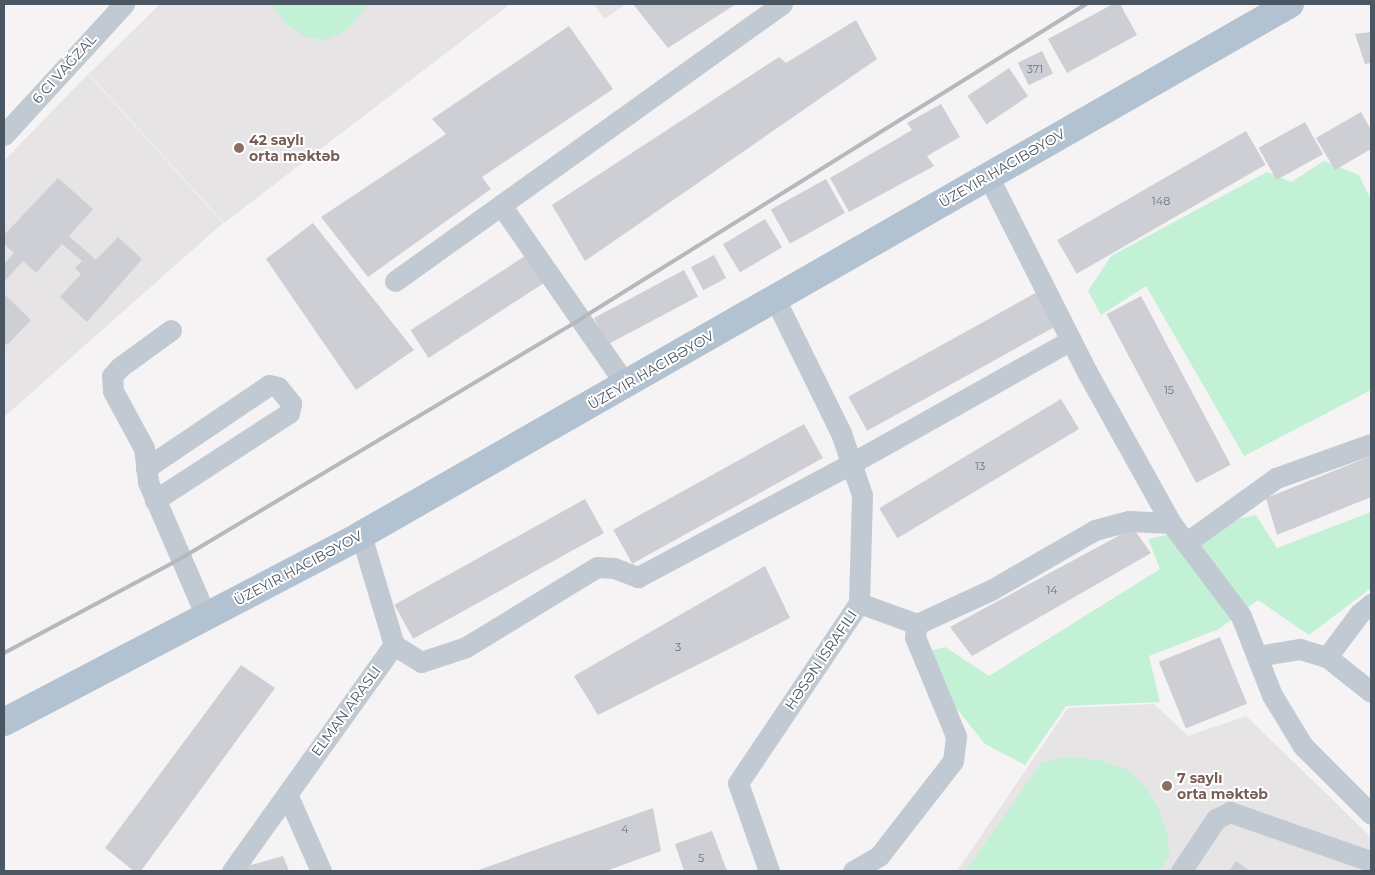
<!DOCTYPE html>
<html>
<head>
<meta charset="utf-8">
<style>
  body { margin:0 }
  #map { position:relative; width:1375px; height:875px; overflow:hidden; background:#f5f3f3; font-family:Montserrat,sans-serif }
  div>[style] { position:absolute }
  [style*='--x'] { left:calc(var(--x)*1px); top:calc(var(--y)*1px); width:calc(var(--w)*1px); rotate:calc(var(--a)*1deg) }
  .education>* { inset:0; background:#e6e4e5 }
  .green>* { inset:0; background:#c3f1d5 }
  .building>* { inset:0; background:#cdcfd5; transform-origin:0 0 }
  .minor>* { height:21px; margin:-10.5px; padding:0 10.5px; transform-origin:10.5px; border-radius:10.5px; background:#c1cad2 }
  .major>* { height:28px; margin:-14px; padding:0 14px; transform-origin:14px; border-radius:14px; background:#b3c2d1 }
  .rail>* { height:4px; margin:-2px; padding:0 2px; transform-origin:2px; border-radius:2px; background:#b5b8bd }
  .dots>* { width:14px; height:14px; translate:-50% -50%; box-sizing:border-box; border:2px solid #fff; border-radius:50% }
  span { translate:-50% -50%; white-space:nowrap; text-align:center; line-height:1.15; -webkit-text-stroke:4px #fff; paint-order:stroke }
  .number-label { font-size:11px; color:#6b747e }
  .number-label span { -webkit-text-stroke-width:0 }
  .street-label { font-size:14px; color:#4a5661 }
  .education-label { font-size:14px; color:#785e54; font-weight:700 }
  .left { translate:0 -50%; text-align:left }
  .frame { position:absolute; inset:0; border:5px solid #4a5661; pointer-events:none }
</style>
</head>
<body>
<div id="map">
  <div class="education">
    <i style="clip-path:polygon(160px 4px,510px 4px,224px 223px,89px 74px)"></i>
    <i style="clip-path:polygon(594px 4px,626px 4px,604px 19px)"></i>
    <i style="clip-path:polygon(88px 74px,223px 223px,4px 417px,4px 161px)"></i>
    <i style="clip-path:polygon(1154px 704px,1188px 736px,1246px 716px,1371px 837px,1371px 871px,957px 871px,1068px 708px)"></i>
  </div>
  <div class="green">
    <i style="clip-path:polygon(270px 4px,370px 4px,346px 30px,327px 40px,308px 38px,287px 24px)"></i>
    <i style="clip-path:polygon(1324px 161px,1359px 175px,1371px 200px,1371px 390px,1244px 456px,1146px 286px,1101px 315px,1088px 291px,1111px 256px,1267px 172px,1291px 182px)"></i>
    <i style="clip-path:polygon(1371px 512px,1371px 588px,1309px 635px,1258px 600px,1219px 629px,1149px 656px,1160px 702px,1066px 706px,1025px 765px,985px 744px,914px 655px,945px 647px,989px 676px,1160px 569px,1148px 539px,1256px 515px,1277px 548px)"></i>
    <i style="clip-path:polygon(1068px 757px,1098px 760px,1128px 770px,1146px 787px,1158px 808px,1168px 837px,1169px 856px,1159px 871px,966px 871px,1041px 763px)"></i>
  </div>
  <div class="building">
    <i style="clip-path:polygon(633px 4px,736px 4px,668px 48px)"></i>
    <i style="clip-path:polygon(1113px 4px,1120px 4px,1137px 35px,1067px 73px,1048px 39px)"></i>
    <i style="clip-path:polygon(856px 20px,877px 59px,585px 261px,552px 205px,779px 57px,786px 63px)"></i>
    <i style="clip-path:polygon(569px 26px,613px 89px,482px 177px,491px 189px,368px 277px,321px 217px,446px 134px,432px 119px)"></i>
    <i style="clip-path:polygon(1371px 32px,1371px 63px,1365px 64px,1355px 34px)"></i>
    <i style="left:1042px;top:51px;width:25px;height:27px;rotate:64deg"></i>
    <i style="left:1009px;top:68px;width:34px;height:50px;rotate:56deg"></i>
    <i style="clip-path:polygon(941px 104px,960px 137px,927px 156px,934px 166px,849px 212px,830px 178px,912px 130px,907px 123px)"></i>
    <i style="clip-path:polygon(1361px 112px,1371px 130px,1371px 149px,1335px 170px,1316px 138px)"></i>
    <i style="left:1305px;top:122px;width:37px;height:53px;rotate:61deg"></i>
    <i style="left:1246px;top:131px;width:39px;height:218px;rotate:60deg"></i>
    <i style="clip-path:polygon(58px 178px,93px 209px,69px 236px,96px 260px,118px 237px,142px 259px,87px 322px,60px 297px,81px 274px,75px 268px,82px 261px,62px 244px,36px 273px,23px 261px,4px 282px,4px 264px,14px 253px,4px 244px,4px 235px)"></i>
    <i style="left:826px;top:179px;width:39px;height:63px;rotate:61deg"></i>
    <i style="left:765px;top:219px;width:33px;height:49px;rotate:59deg"></i>
    <i style="clip-path:polygon(313px 223px,414px 350px,356px 390px,266px 259px)"></i>
    <i style="left:528px;top:254px;width:33px;height:140px;rotate:57deg"></i>
    <i style="left:714px;top:255px;width:26px;height:26px;rotate:62deg"></i>
    <i style="left:684px;top:270px;width:30px;height:102px;rotate:62deg"></i>
    <i style="left:1039px;top:291px;width:39px;height:218px;rotate:61deg"></i>
    <i style="clip-path:polygon(4px 294px,31px 320px,7px 345px,4px 342px)"></i>
    <i style="left:1141px;top:296px;width:191px;height:39px;rotate:62deg"></i>
    <i style="left:1061px;top:399px;width:35px;height:212px;rotate:59deg"></i>
    <i style="left:804px;top:424px;width:39px;height:218px;rotate:61deg"></i>
    <i style="clip-path:polygon(1371px 456px,1371px 497px,1277px 535px,1266px 498px)"></i>
    <i style="left:585px;top:499px;width:39px;height:218px;rotate:61deg"></i>
    <i style="clip-path:polygon(1133px 528px,1151px 553px,972px 656px,950px 627px)"></i>
    <i style="clip-path:polygon(765px 566px,790px 618px,598px 715px,574px 676px)"></i>
    <i style="left:1220px;top:637px;width:72px;height:66px;rotate:68deg"></i>
    <i style="clip-path:polygon(241px 665px,275px 688px,141px 871px,134px 871px,105px 848px)"></i>
    <i style="clip-path:polygon(653px 808px,661px 851px,606px 871px,476px 871px)"></i>
    <i style="clip-path:polygon(712px 831px,727px 871px,684px 871px,675px 844px)"></i>
    <i style="clip-path:polygon(283px 856px,289px 871px,245px 871px,244px 867px)"></i>
    <i style="clip-path:polygon(1236px 861px,1250px 871px,1229px 871px)"></i>
  </div>
  <div class="minor">
    <i style="--x:4;--y:135;--w:178;--a:-47.5"></i>
    <i style="--x:988;--y:176;--w:220;--a:63.2"></i>
    <i style="--x:1087;--y:372;--w:173;--a:60.9"></i>
    <i style="--x:1171;--y:523;--w:116;--a:53"></i>
    <i style="--x:1241;--y:616;--w:85;--a:68.6"></i>
    <i style="--x:1272;--y:695;--w:60;--a:58.7"></i>
    <i style="--x:1303;--y:746;--w:96;--a:45"></i>
    <i style="--x:501;--y:205;--w:219;--a:55.2"></i>
    <i style="--x:395;--y:281;--w:476;--a:-35.6"></i>
    <i style="--x:171;--y:330;--w:63;--a:144"></i>
    <i style="--x:120;--y:367;--w:12;--a:132"></i>
    <i style="--x:112;--y:376;--w:15;--a:86"></i>
    <i style="--x:113;--y:391;--w:65;--a:61.5"></i>
    <i style="--x:144;--y:448;--w:34;--a:83"></i>
    <i style="--x:148;--y:482;--w:146;--a:66.6"></i>
    <i style="--x:146;--y:468;--w:148;--a:-34"></i>
    <i style="--x:269;--y:385;--w:9;--a:13"></i>
    <i style="--x:278;--y:387;--w:21;--a:51"></i>
    <i style="--x:291;--y:403;--w:10;--a:101"></i>
    <i style="--x:289;--y:413;--w:160;--a:147"></i>
    <i style="--x:1187;--y:542;--w:110;--a:-35.7"></i>
    <i style="--x:1276;--y:478;--w:101;--a:-19.7"></i>
    <i style="--x:859;--y:603;--w:62;--a:19.9"></i>
    <i style="--x:917;--y:624;--w:81;--a:-24.7"></i>
    <i style="--x:991;--y:590;--w:120;--a:-30"></i>
    <i style="--x:1095;--y:530;--w:35;--a:-15"></i>
    <i style="--x:1129;--y:521;--w:42;--a:2.7"></i>
    <i style="--x:394;--y:645;--w:32;--a:32"></i>
    <i style="--x:421;--y:662;--w:47;--a:-18.4"></i>
    <i style="--x:466;--y:647;--w:153;--a:-31.4"></i>
    <i style="--x:597;--y:567;--w:17;--a:3"></i>
    <i style="--x:614;--y:568;--w:26;--a:21"></i>
    <i style="--x:638;--y:577;--w:242;--a:-28"></i>
    <i style="--x:852;--y:463;--w:251;--a:-29.3"></i>
    <i style="--x:1257;--y:656;--w:44;--a:-9.2"></i>
    <i style="--x:1300;--y:649;--w:28;--a:17"></i>
    <i style="--x:1327;--y:657;--w:56;--a:38.5"></i>
    <i style="--x:1327;--y:657;--w:54;--a:-53.3"></i>
    <i style="--x:1359;--y:614;--w:16;--a:-40"></i>
    <i style="--x:287;--y:794;--w:84;--a:66.2"></i>
    <i style="--x:232;--y:871;--w:278;--a:-54.4"></i>
    <i style="--x:394;--y:645;--w:115;--a:-106.7"></i>
    <i style="--x:769;--y:871;--w:93;--a:-109.4"></i>
    <i style="--x:738;--y:783;--w:217;--a:-56.1"></i>
    <i style="--x:859;--y:603;--w:108;--a:-88.4"></i>
    <i style="--x:862;--y:495;--w:65;--a:-108.7"></i>
    <i style="--x:841;--y:433;--w:149;--a:-116.2"></i>
    <i style="--x:853;--y:871;--w:30;--a:-30"></i>
    <i style="--x:879;--y:856;--w:120;--a:-52.1"></i>
    <i style="--x:953;--y:761;--w:25;--a:-83"></i>
    <i style="--x:956;--y:736;--w:107;--a:-112.5"></i>
    <i style="--x:915;--y:637;--w:13;--a:-81"></i>
    <i style="--x:1181;--y:871;--w:63;--a:-56.1"></i>
    <i style="--x:1216;--y:819;--w:16;--a:-27"></i>
    <i style="--x:1230;--y:812;--w:148;--a:19.3"></i>
  </div>
  <div class="major">
    <i style="--x:4;--y:722;--w:403;--a:-27.6"></i>
    <i style="--x:361;--y:535;--w:1070;--a:-29.75"></i>
  </div>
  <div class="rail">
    <i style="--x:4;--y:653;--w:200;--a:-28.1"></i>
    <i style="--x:180;--y:559;--w:469;--a:-30.9"></i>
    <i style="--x:582;--y:318;--w:594;--a:-31.92"></i>
  </div>
  <div class="dots">
    <i style="left:239px;top:148px;background:#8d6e63"></i>
    <i style="left:1167px;top:786px;background:#8d6e63"></i>
  </div>
  <div class="number-label">
    <span style="left:1035px;top:69px">371</span>
    <span style="left:1161px;top:201px">148</span>
    <span style="left:1169px;top:390px">15</span>
    <span style="left:980px;top:466px">13</span>
    <span style="left:1052px;top:590px">14</span>
    <span style="left:678px;top:647px">3</span>
    <span style="left:625px;top:829px">4</span>
    <span style="left:701px;top:858px">5</span>
  </div>
  <div class="street-label">
    <span style="left:64px;top:69px;rotate:-48deg">6 CI VAĞZAL</span>
    <span style="left:1002px;top:168px;rotate:-30deg">ÜZEYIR HACIBƏYOV</span>
    <span style="left:651px;top:370px;rotate:-30deg">ÜZEYIR HACIBƏYOV</span>
    <span style="left:298px;top:568px;rotate:-28deg">ÜZEYIR HACIBƏYOV</span>
    <span style="left:821px;top:660px;rotate:-56deg">HƏSƏN İSRAFILI</span>
    <span style="left:346px;top:711px;rotate:-54deg">ELMAN ARASLI</span>
  </div>
  <div class="education-label">
    <span class="left" style="left:249px;top:148px">42 saylı<br>orta məktəb</span>
    <span class="left" style="left:1177px;top:786px">7 saylı<br>orta məktəb</span>
  </div>
  <div class="frame"></div>
</div>
</body>
</html>
